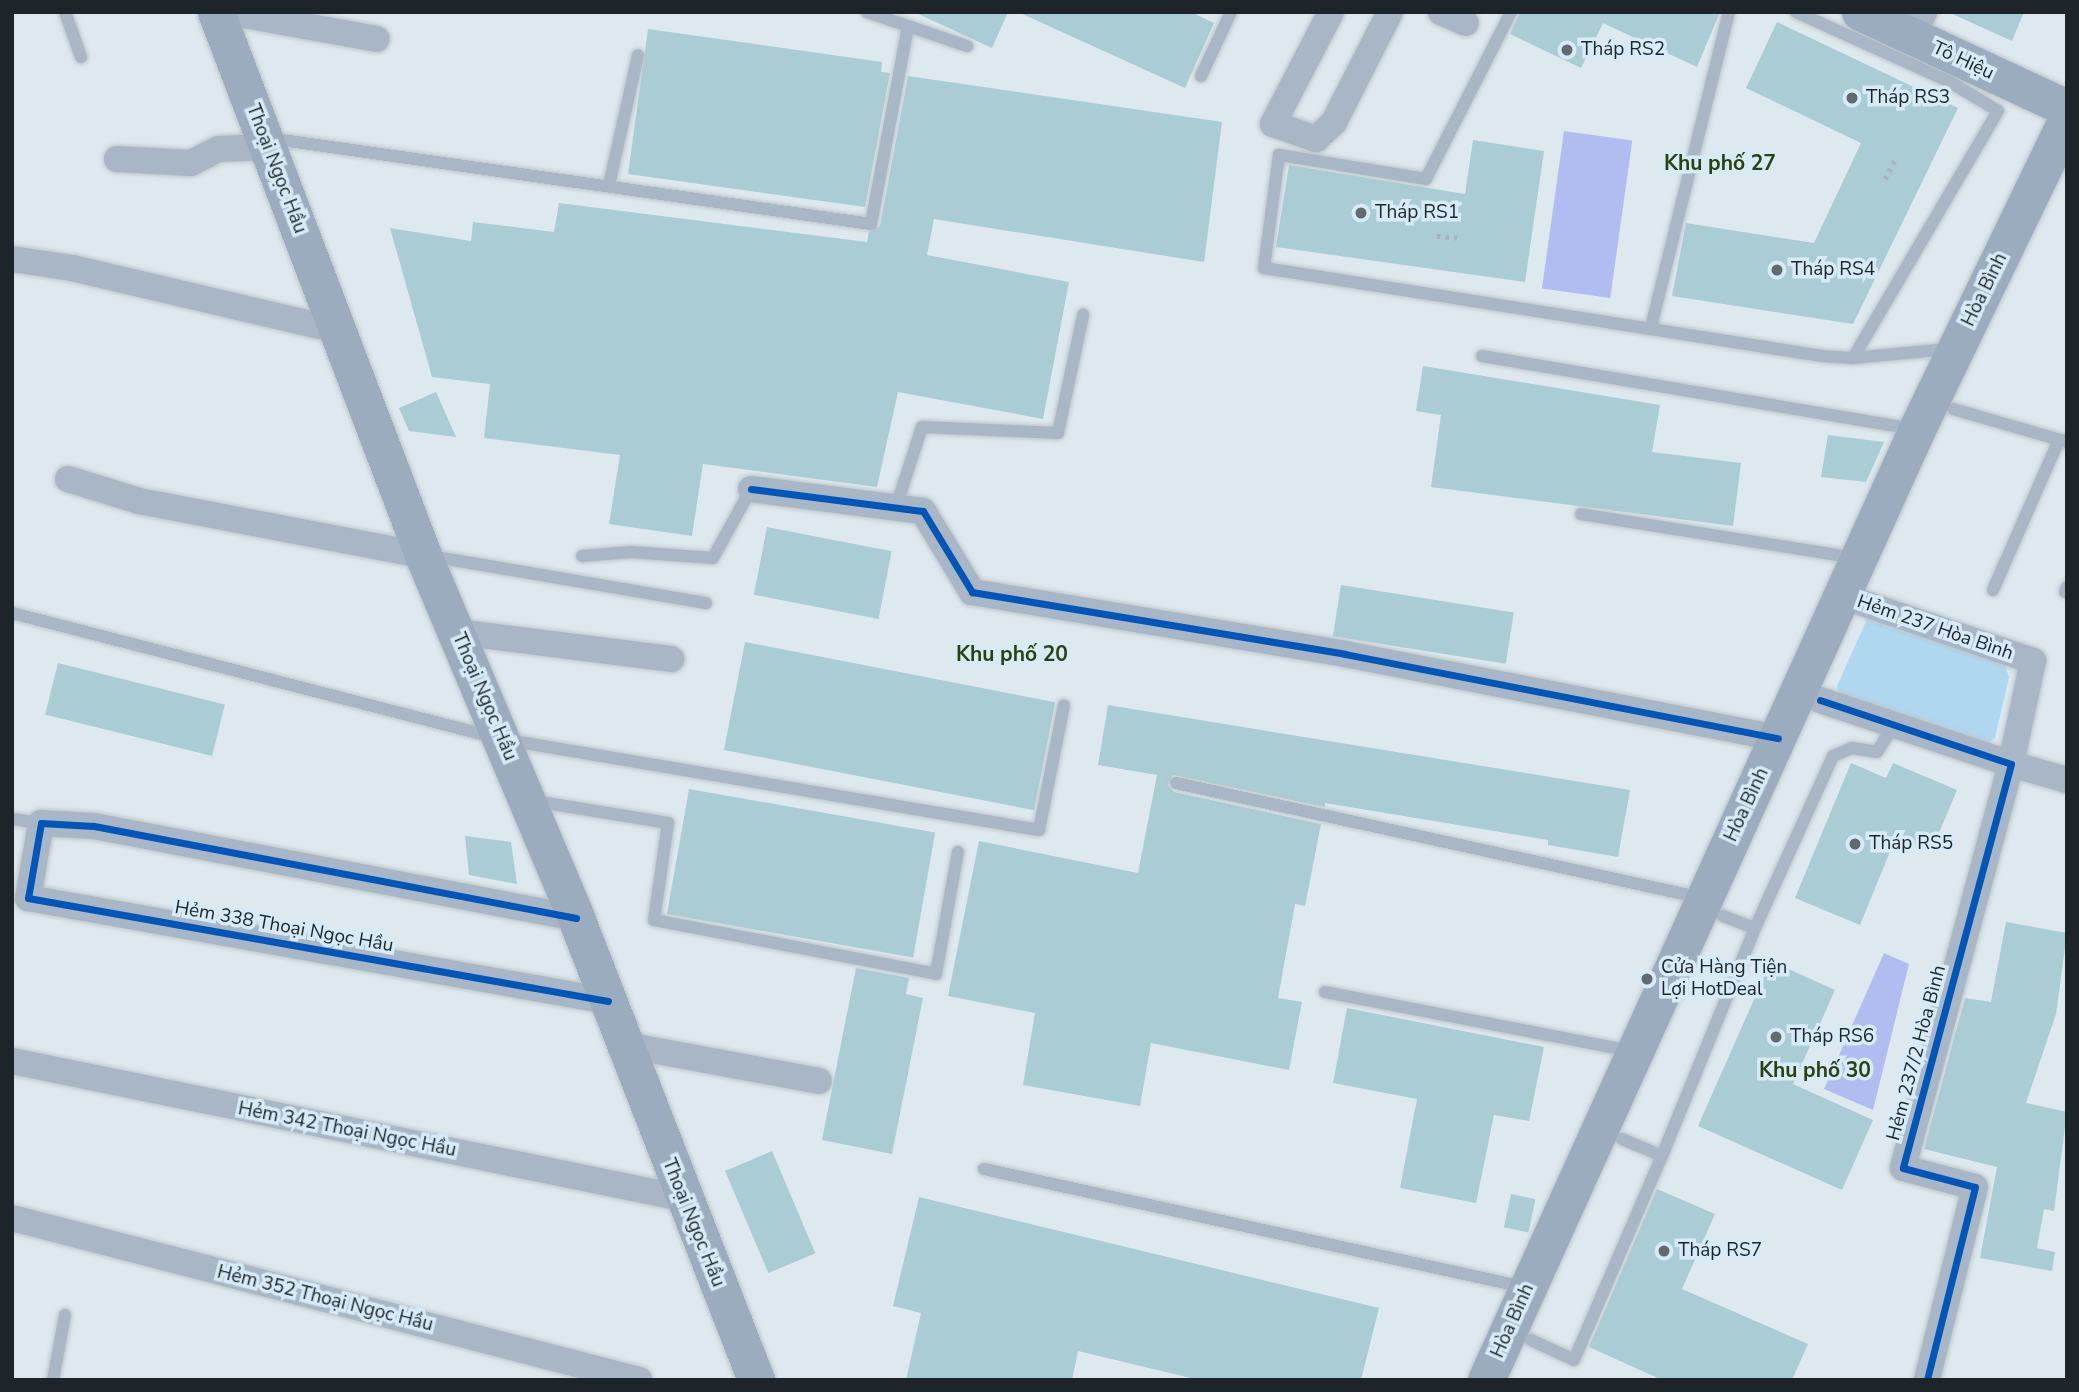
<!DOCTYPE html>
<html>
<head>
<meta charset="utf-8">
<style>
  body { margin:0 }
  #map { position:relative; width:2079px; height:1392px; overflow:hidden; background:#dee9ef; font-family:"Nunito Sans",sans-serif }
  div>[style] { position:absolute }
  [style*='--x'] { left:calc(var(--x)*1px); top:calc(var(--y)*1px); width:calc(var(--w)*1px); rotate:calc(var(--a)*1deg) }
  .green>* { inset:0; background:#afd8f0 }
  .water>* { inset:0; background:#b1bdf0; transform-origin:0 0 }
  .building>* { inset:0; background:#aaccd5; transform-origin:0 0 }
  .path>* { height:4.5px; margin-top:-2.25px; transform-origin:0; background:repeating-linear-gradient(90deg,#a8b3be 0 3.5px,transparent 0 8.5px) }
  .roads { filter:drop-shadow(0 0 2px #bdc5ca) drop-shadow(0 0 2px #bdc5ca) }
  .lane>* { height:12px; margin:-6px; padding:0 6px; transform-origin:6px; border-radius:6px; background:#a9b6c6 }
  .street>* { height:26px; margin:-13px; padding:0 13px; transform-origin:13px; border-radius:13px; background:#a9b6c6 }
  .secondary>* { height:37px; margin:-18.5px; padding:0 18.5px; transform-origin:18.5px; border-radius:18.5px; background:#9cacbf }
  .cycleway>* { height:7px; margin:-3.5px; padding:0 3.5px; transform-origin:3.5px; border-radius:3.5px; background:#0057b8 }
  .dots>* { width:19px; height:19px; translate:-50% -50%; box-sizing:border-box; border:4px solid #d6eaf7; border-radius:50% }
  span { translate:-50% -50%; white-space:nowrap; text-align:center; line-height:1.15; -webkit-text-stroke:7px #d6eaf7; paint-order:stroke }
  .poi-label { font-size:19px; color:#1e252a }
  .left { translate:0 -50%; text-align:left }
  .street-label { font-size:19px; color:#1e252a }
  .neighbourhood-label { font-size:21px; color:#2d410c; font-weight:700 }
  .frame { position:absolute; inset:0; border:14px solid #1e252a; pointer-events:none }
</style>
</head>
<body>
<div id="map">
  <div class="green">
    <i style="clip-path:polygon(1868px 617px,2004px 662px,2009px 677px,1995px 738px,1987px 743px,1838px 694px,1837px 686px)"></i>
  </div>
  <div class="water">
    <i style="left:1564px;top:131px;width:69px;height:159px;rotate:8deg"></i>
    <i style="clip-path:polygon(1884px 953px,1909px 964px,1873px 1110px,1824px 1089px)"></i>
  </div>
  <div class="building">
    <i style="clip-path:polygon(914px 12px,1008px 12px,992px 48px)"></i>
    <i style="clip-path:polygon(1018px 12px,1191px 12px,1214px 23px,1185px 88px)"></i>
    <i style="clip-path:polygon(1520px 12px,1720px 12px,1697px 67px,1603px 23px,1581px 68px,1510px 34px)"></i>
    <i style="clip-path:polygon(1948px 12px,2024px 12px,2012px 41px)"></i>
    <i style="clip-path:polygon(1777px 22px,1958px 108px,1853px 324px,1672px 296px,1686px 223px,1814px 243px,1861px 143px,1746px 88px)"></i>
    <i style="clip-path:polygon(648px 29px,882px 62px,881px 72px,890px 73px,865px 207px,628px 174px)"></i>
    <i style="clip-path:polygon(908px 76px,1222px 122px,1204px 262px,934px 219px,927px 255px,1069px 282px,1043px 419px,898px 392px,877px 487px,703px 464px,692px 536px,609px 524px,620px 455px,484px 438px,490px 384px,432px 377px,390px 228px,471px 241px,473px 222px,554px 232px,559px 203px,867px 242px,869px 232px,880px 226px)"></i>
    <i style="clip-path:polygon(1473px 140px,1544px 151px,1525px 282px,1276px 247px,1289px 165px,1465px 194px)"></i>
    <i style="clip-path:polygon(1423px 366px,1660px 405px,1652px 452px,1741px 463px,1733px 526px,1431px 487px,1441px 415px,1416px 411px)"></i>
    <i style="clip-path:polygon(436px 392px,456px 437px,409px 431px,399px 408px)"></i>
    <i style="clip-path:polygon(1828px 435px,1884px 442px,1866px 482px,1821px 477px)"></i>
    <i style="left:767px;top:527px;width:127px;height:69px;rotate:11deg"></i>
    <i style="left:1341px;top:585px;width:175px;height:52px;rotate:9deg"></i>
    <i style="left:745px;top:642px;width:316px;height:110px;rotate:11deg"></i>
    <i style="left:58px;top:663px;width:172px;height:53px;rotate:14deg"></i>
    <i style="clip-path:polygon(1108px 705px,1630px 790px,1618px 857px,1548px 845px,1548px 840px,1325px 803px,1325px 807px,1173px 775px,1168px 785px,1174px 792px,1321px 824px,1305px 906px,1295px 904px,1278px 998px,1302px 1002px,1289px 1070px,1151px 1043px,1140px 1106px,1023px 1085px,1035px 1013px,948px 996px,979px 841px,1138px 873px,1157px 775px,1098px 765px)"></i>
    <i style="clip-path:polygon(1851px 763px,1886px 778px,1893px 763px,1957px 790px,1931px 852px,1896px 837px,1860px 925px,1795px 898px)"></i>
    <i style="left:689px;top:789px;width:250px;height:127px;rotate:10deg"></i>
    <i style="clip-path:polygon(465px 836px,511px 842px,517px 884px,469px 875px)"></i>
    <i style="clip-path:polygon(2006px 922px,2067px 933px,2056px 1014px,2026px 1103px,2067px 1112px,2054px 1211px,2044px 1209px,2037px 1248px,2055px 1252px,2052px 1271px,1980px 1258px,1997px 1167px,1924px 1149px,1965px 998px,1991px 1002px)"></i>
    <i style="clip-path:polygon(1771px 961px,1835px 990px,1793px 1084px,1873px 1120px,1842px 1190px,1698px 1126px)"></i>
    <i style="clip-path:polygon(856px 968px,909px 978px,906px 994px,923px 998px,892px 1154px,822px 1140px)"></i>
    <i style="clip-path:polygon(1347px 1008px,1544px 1047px,1529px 1121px,1494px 1115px,1476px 1203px,1400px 1188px,1417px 1099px,1333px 1083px)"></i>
    <i style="left:772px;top:1151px;width:111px;height:51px;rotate:67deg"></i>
    <i style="clip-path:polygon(1657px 1189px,1715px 1214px,1682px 1289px,1808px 1344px,1792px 1380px,1662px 1380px,1589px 1347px)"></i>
    <i style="left:1511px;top:1194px;width:25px;height:34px;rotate:12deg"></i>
    <i style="clip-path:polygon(919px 1197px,1379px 1308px,1361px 1380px,1199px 1380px,1078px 1351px,1072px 1380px,906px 1380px,921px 1313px,893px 1306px)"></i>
  </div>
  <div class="path">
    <i style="--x:1885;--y:179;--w:22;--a:-63"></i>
    <i style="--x:1437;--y:236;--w:21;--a:5"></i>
  </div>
  <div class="roads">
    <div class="lane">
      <i style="--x:65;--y:12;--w:48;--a:70.4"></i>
      <i style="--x:867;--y:12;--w:106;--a:18.8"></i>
      <i style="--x:1511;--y:12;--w:187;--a:117"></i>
      <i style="--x:1426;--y:179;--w:149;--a:-170.7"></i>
      <i style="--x:1279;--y:155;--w:114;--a:97.6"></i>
      <i style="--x:1264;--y:268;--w:565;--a:8.96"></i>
      <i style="--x:1822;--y:356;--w:31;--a:4"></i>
      <i style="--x:1853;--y:358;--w:96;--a:-5.4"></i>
      <i style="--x:1796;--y:12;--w:169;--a:24.4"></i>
      <i style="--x:1950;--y:82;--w:56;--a:31.1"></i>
      <i style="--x:1998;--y:111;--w:286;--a:120.4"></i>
      <i style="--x:1201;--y:76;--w:71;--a:-64.9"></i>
      <i style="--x:268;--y:138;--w:609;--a:8.12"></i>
      <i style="--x:871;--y:224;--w:201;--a:-79.4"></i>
      <i style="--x:609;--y:185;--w:133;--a:-77.4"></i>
      <i style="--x:1651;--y:327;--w:325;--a:-76.1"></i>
      <i style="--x:1482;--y:356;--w:437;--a:9.6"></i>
      <i style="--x:1953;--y:409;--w:119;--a:16.1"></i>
      <i style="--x:896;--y:507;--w:84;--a:-72"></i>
      <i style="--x:922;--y:427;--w:136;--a:2.5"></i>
      <i style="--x:1058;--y:433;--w:121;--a:-78"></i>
      <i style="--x:1581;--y:514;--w:278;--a:9.1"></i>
      <i style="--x:430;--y:556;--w:280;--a:9.7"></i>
      <i style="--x:582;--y:556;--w:49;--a:-4.7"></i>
      <i style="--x:631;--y:552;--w:82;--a:4.2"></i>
      <i style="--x:713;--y:558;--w:79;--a:-61.2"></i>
      <i style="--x:1993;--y:590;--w:164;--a:-66.3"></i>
      <i style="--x:2065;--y:592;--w:5;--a:-68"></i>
      <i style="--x:12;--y:613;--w:505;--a:14.45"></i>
      <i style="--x:501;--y:739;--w:546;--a:9.6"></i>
      <i style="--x:1039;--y:830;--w:127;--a:-78.7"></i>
      <i style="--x:1176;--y:783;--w:538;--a:12.33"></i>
      <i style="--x:534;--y:801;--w:136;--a:9.3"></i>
      <i style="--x:668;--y:823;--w:98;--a:98.2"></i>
      <i style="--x:654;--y:920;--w:287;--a:10.8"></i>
      <i style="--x:936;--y:974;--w:124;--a:-79.8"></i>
      <i style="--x:12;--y:819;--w:29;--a:8"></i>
      <i style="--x:1723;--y:916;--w:34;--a:21"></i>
      <i style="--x:1755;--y:928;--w:189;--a:-65.6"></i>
      <i style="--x:1833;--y:756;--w:21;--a:-23"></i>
      <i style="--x:1852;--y:748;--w:25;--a:9"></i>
      <i style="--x:1877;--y:752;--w:32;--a:-58"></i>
      <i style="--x:1325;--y:992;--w:312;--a:10.9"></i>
      <i style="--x:1622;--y:1139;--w:43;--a:23"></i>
      <i style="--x:1662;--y:1156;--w:246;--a:-67.8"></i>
      <i style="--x:984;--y:1169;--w:553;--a:12.33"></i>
      <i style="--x:1531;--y:1340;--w:47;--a:24.9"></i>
      <i style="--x:1574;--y:1360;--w:222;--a:-66.7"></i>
      <i style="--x:53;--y:1380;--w:66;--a:-79.5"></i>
    </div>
    <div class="street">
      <i style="--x:228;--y:12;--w:151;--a:10.3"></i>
      <i style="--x:1331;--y:12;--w:126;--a:117.4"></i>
      <i style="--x:1273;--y:124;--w:46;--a:19.2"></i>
      <i style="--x:1316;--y:139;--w:25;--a:-43"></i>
      <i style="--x:1334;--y:122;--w:123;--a:-63"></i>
      <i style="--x:1441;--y:12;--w:27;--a:24"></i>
      <i style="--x:1912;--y:37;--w:28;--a:-64"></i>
      <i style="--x:117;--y:159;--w:74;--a:3.1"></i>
      <i style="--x:191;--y:163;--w:31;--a:-27"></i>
      <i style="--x:219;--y:149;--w:48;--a:-2.4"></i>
      <i style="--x:12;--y:259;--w:61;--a:8.5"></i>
      <i style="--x:72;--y:268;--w:272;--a:13.2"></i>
      <i style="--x:68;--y:479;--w:74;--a:17.2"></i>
      <i style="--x:139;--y:501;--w:289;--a:10.8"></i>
      <i style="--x:751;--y:489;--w:173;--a:7.3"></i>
      <i style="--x:923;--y:511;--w:95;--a:58.8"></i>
      <i style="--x:972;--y:592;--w:378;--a:9.4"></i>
      <i style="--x:1345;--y:654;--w:441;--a:11"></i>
      <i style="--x:1842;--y:596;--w:202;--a:18.8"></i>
      <i style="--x:2033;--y:661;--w:105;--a:102.1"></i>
      <i style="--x:2011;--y:764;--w:58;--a:15.9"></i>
      <i style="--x:457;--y:632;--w:216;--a:7.2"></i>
      <i style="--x:1820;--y:700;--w:201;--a:18.5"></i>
      <i style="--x:2011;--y:764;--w:418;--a:105"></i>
      <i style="--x:1903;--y:1168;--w:74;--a:14.8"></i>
      <i style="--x:1975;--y:1187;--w:199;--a:104"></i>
      <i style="--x:576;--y:918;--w:492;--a:-169.2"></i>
      <i style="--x:93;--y:826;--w:52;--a:-176.7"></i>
      <i style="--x:41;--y:823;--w:76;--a:99.8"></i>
      <i style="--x:28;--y:898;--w:589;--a:10.07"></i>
      <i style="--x:625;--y:1045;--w:197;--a:10.5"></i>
      <i style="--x:12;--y:1061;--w:684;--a:11.56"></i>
      <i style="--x:12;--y:1218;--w:648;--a:14.49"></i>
    </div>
    <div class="secondary">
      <i style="--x:216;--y:12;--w:581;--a:69.13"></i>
      <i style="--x:423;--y:555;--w:394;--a:67.1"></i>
      <i style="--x:576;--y:918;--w:496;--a:68.7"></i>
      <i style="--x:1860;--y:12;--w:228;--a:24.9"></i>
      <i style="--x:1486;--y:1380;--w:1044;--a:-65.62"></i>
      <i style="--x:1917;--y:429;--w:344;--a:-64.2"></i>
    </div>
  </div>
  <div class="cycleway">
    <i style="--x:751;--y:489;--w:173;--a:7.3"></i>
    <i style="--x:923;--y:511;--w:95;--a:58.8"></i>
    <i style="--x:972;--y:592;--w:378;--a:9.4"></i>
    <i style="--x:1345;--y:654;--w:441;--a:11"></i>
    <i style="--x:1820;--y:700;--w:201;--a:18.5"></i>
    <i style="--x:2011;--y:764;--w:418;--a:105"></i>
    <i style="--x:1903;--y:1168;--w:74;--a:14.8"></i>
    <i style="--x:1975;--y:1187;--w:199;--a:104"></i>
    <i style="--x:576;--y:918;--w:492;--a:-169.2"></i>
    <i style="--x:93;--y:826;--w:52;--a:-176.7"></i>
    <i style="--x:41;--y:823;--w:76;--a:99.8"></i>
    <i style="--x:28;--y:898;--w:589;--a:10.07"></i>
  </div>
  <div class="dots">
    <i style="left:1567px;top:50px;background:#616a6f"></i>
    <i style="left:1852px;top:98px;background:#616a6f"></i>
    <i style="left:1361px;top:213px;background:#616a6f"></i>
    <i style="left:1777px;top:270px;background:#616a6f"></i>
    <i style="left:1855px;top:844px;background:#616a6f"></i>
    <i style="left:1647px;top:979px;background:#616a6f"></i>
    <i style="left:1776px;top:1037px;background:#616a6f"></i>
    <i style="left:1664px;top:1251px;background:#616a6f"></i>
  </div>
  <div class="poi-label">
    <span class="left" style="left:1581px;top:50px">Tháp RS2</span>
    <span class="left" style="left:1866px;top:98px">Tháp RS3</span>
    <span class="left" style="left:1375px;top:213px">Tháp RS1</span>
    <span class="left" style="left:1791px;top:270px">Tháp RS4</span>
    <span class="left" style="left:1869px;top:844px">Tháp RS5</span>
    <span class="left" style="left:1661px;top:979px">Cửa Hàng Tiện<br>Lợi HotDeal</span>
    <span class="left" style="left:1790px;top:1037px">Tháp RS6</span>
    <span class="left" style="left:1678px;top:1251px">Tháp RS7</span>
  </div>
  <div class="street-label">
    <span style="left:1963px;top:61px;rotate:25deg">Tô Hiệu</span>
    <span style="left:276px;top:169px;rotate:69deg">Thoại Ngọc Hầu</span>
    <span style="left:1985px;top:290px;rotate:-64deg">Hòa Bình</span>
    <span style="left:1935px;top:628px;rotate:19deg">Hẻm 237 Hòa Bình</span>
    <span style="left:484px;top:697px;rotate:67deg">Thoại Ngọc Hầu</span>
    <span style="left:1747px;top:805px;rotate:-65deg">Hòa Bình</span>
    <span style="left:284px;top:927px;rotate:10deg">Hẻm 338 Thoại Ngọc Hầu</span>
    <span style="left:1917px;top:1053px;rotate:-75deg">Hẻm 237/2 Hòa Bình</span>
    <span style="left:347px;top:1130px;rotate:11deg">Hẻm 342 Thoại Ngọc Hầu</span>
    <span style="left:693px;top:1223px;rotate:68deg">Thoại Ngọc Hầu</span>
    <span style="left:325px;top:1299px;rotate:14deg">Hẻm 352 Thoại Ngọc Hầu</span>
    <span style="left:1513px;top:1321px;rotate:-66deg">Hòa Bình</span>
  </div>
  <div class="neighbourhood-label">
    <span style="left:1720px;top:163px">Khu phố 27</span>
    <span style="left:1012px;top:654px">Khu phố 20</span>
    <span style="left:1815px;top:1070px">Khu phố 30</span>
  </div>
  <div class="frame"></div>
</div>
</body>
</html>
